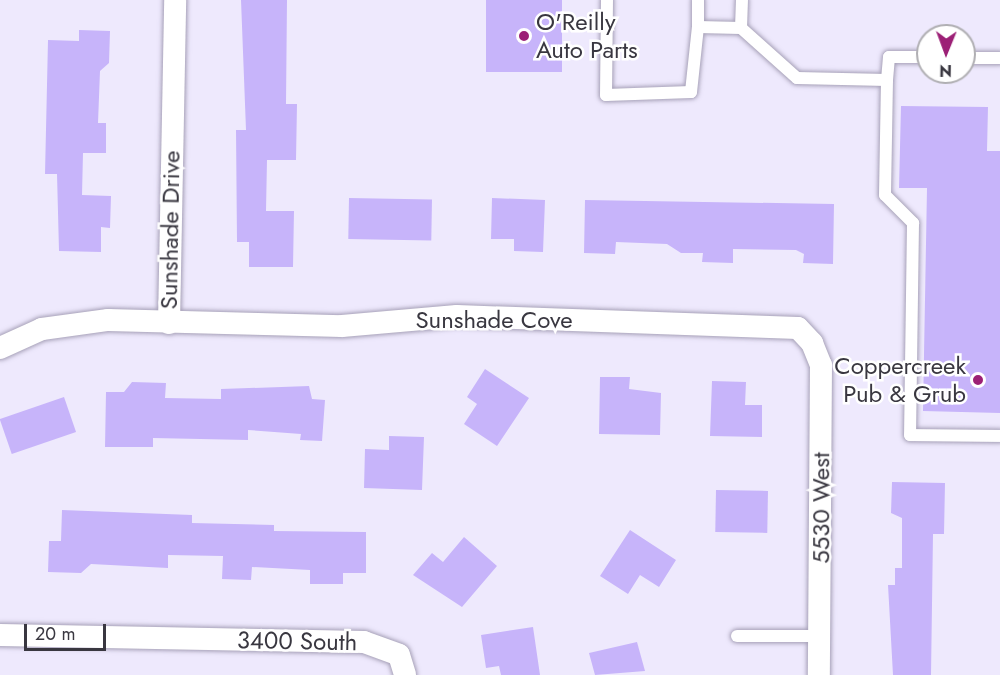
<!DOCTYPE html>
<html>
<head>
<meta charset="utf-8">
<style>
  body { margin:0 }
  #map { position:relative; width:1000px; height:675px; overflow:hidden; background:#eee9fd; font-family:Jost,sans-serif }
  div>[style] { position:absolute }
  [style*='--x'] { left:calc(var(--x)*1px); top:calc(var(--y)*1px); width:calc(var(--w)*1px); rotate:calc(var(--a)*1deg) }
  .building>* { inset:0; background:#c7b4fa; transform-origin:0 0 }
  .roads { filter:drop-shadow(0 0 2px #a7a1b8) drop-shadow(0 0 2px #a7a1b8) }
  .service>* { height:12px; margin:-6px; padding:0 6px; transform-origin:6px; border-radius:6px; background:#fff }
  .minor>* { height:22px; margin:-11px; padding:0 11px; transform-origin:11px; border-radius:11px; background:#fff }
  .dots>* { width:16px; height:16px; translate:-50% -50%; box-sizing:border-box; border:3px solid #fff; border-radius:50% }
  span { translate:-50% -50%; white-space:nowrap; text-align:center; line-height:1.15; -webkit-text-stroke:5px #fff; paint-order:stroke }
  .poi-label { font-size:24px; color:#393740 }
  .left { translate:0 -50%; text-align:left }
  .right { translate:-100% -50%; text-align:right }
  .street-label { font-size:24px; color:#393740 }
  .north { position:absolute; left:916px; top:24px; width:60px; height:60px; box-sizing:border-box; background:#fff; border:2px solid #b0afb3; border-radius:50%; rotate:181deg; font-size:16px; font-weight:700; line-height:24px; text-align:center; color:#393740 }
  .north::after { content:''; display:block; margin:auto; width:21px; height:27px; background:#9c2076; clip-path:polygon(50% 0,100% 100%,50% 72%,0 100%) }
  .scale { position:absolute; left:24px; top:624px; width:82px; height:27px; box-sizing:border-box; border:3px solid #393740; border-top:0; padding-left:8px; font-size:18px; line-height:21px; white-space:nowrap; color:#393740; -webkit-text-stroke:4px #fff; paint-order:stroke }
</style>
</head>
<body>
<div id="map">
  <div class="building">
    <i style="clip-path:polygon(241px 0,287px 0,286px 104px,297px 104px,296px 160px,267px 160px,266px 211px,294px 211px,293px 267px,249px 267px,249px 242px,237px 242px,236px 130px,246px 130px)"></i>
    <i style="left:486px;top:0;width:76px;height:72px"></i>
    <i style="clip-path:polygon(79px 30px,110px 31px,109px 63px,100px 71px,98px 123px,106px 123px,106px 153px,83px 153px,82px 195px,111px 196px,110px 228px,101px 227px,101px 252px,59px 251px,57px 174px,45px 174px,48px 40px,79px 41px)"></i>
    <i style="clip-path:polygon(901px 106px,988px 107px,987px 151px,1000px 151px,1000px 413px,923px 411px,927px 188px,899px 188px)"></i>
    <i style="left:349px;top:198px;width:83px;height:41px;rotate:1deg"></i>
    <i style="clip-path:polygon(492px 198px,545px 200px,543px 252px,514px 251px,514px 239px,491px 239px)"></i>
    <i style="clip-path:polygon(585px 200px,834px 204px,833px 264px,803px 263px,804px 254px,796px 250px,733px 249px,733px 263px,702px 262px,703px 253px,681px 253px,667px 244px,616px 242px,615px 254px,584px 253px)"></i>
    <i style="clip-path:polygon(485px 369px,529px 398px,497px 446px,464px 424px,477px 404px,467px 397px)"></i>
    <i style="clip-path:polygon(600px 377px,630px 377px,629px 389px,661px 393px,660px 435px,599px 434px)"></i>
    <i style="clip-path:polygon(712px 381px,746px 382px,745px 405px,762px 405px,762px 437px,710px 436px)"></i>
    <i style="clip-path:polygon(132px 382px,166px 383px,165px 398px,221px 399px,221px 389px,309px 386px,312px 399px,325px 400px,322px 441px,300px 440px,301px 434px,248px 430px,248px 440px,153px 438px,153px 447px,105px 447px,106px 392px,124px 392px)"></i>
    <i style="left:64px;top:397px;width:37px;height:68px;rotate:71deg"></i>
    <i style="clip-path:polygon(389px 436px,424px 437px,422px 490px,364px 488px,365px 449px,389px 450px)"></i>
    <i style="clip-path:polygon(892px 482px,945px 483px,944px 534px,933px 534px,931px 675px,893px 675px,888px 585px,895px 585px,895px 568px,902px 568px,902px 518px,891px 513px)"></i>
    <i style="left:716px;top:490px;width:52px;height:42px;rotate:1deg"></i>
    <i style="clip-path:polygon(62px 510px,192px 515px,192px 523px,274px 525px,274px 531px,366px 532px,366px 573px,343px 573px,343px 584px,310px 584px,310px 570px,252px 567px,251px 580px,222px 579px,223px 556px,168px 555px,168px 568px,91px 564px,81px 573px,48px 572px,49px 541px,61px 541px)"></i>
    <i style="clip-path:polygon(630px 530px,676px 560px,659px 587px,640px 575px,628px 594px,600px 576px)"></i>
    <i style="clip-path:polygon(464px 537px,497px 566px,462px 607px,413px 575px,432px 553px,443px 562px)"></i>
    <i style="clip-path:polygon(533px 627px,540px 675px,501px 675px,499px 666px,486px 668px,481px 635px)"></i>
    <i style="clip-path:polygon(637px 642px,645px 671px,595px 675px,589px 653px)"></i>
  </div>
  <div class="roads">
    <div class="service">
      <i style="--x:607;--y:0;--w:95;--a:90.6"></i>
      <i style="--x:606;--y:95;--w:85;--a:-2"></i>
      <i style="--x:691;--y:92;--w:65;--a:-83.9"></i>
      <i style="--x:698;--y:27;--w:43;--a:1.3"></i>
      <i style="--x:741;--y:28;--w:75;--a:41.8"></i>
      <i style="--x:797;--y:78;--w:90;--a:1.3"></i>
      <i style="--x:887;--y:80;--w:23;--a:-85"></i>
      <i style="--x:889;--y:57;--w:39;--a:0"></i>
      <i style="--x:698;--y:27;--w:27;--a:-90"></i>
      <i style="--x:741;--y:28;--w:28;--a:-88"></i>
      <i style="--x:964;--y:58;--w:36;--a:0"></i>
      <i style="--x:887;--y:80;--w:115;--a:91"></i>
      <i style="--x:885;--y:195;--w:40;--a:45"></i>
      <i style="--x:913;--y:223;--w:212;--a:90.8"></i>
      <i style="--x:910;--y:435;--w:90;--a:0.6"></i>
      <i style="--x:737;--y:636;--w:83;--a:0"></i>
    </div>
    <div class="minor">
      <i style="--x:169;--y:323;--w:323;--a:-88.9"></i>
      <i style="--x:0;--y:348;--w:46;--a:-24.3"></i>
      <i style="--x:42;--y:329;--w:67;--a:-7.8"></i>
      <i style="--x:108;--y:320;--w:234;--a:1.5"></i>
      <i style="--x:342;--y:326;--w:115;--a:-5"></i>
      <i style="--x:457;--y:316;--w:341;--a:2"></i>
      <i style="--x:798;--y:328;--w:21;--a:47"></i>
      <i style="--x:812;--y:343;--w:24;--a:68"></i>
      <i style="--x:821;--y:365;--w:310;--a:90.4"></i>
      <i style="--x:0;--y:635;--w:364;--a:1.1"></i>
      <i style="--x:364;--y:642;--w:37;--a:20"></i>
      <i style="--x:399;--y:655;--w:21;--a:73"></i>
    </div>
  </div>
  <div class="dots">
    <i style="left:524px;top:36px;background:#9c2076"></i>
    <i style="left:978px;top:380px;background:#9c2076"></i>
  </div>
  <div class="poi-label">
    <span class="left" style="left:536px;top:36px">O'Reilly<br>Auto Parts</span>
    <span class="right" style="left:966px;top:380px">Coppercreek<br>Pub &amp; Grub</span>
  </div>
  <div class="street-label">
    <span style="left:170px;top:230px;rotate:-89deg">Sunshade Drive</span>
    <span style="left:494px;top:320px">Sunshade Cove</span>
    <span style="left:821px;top:508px;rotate:-90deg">5530 West</span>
    <span style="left:297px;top:641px;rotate:1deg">3400 South</span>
  </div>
  <div class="north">N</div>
  <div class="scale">20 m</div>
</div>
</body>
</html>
